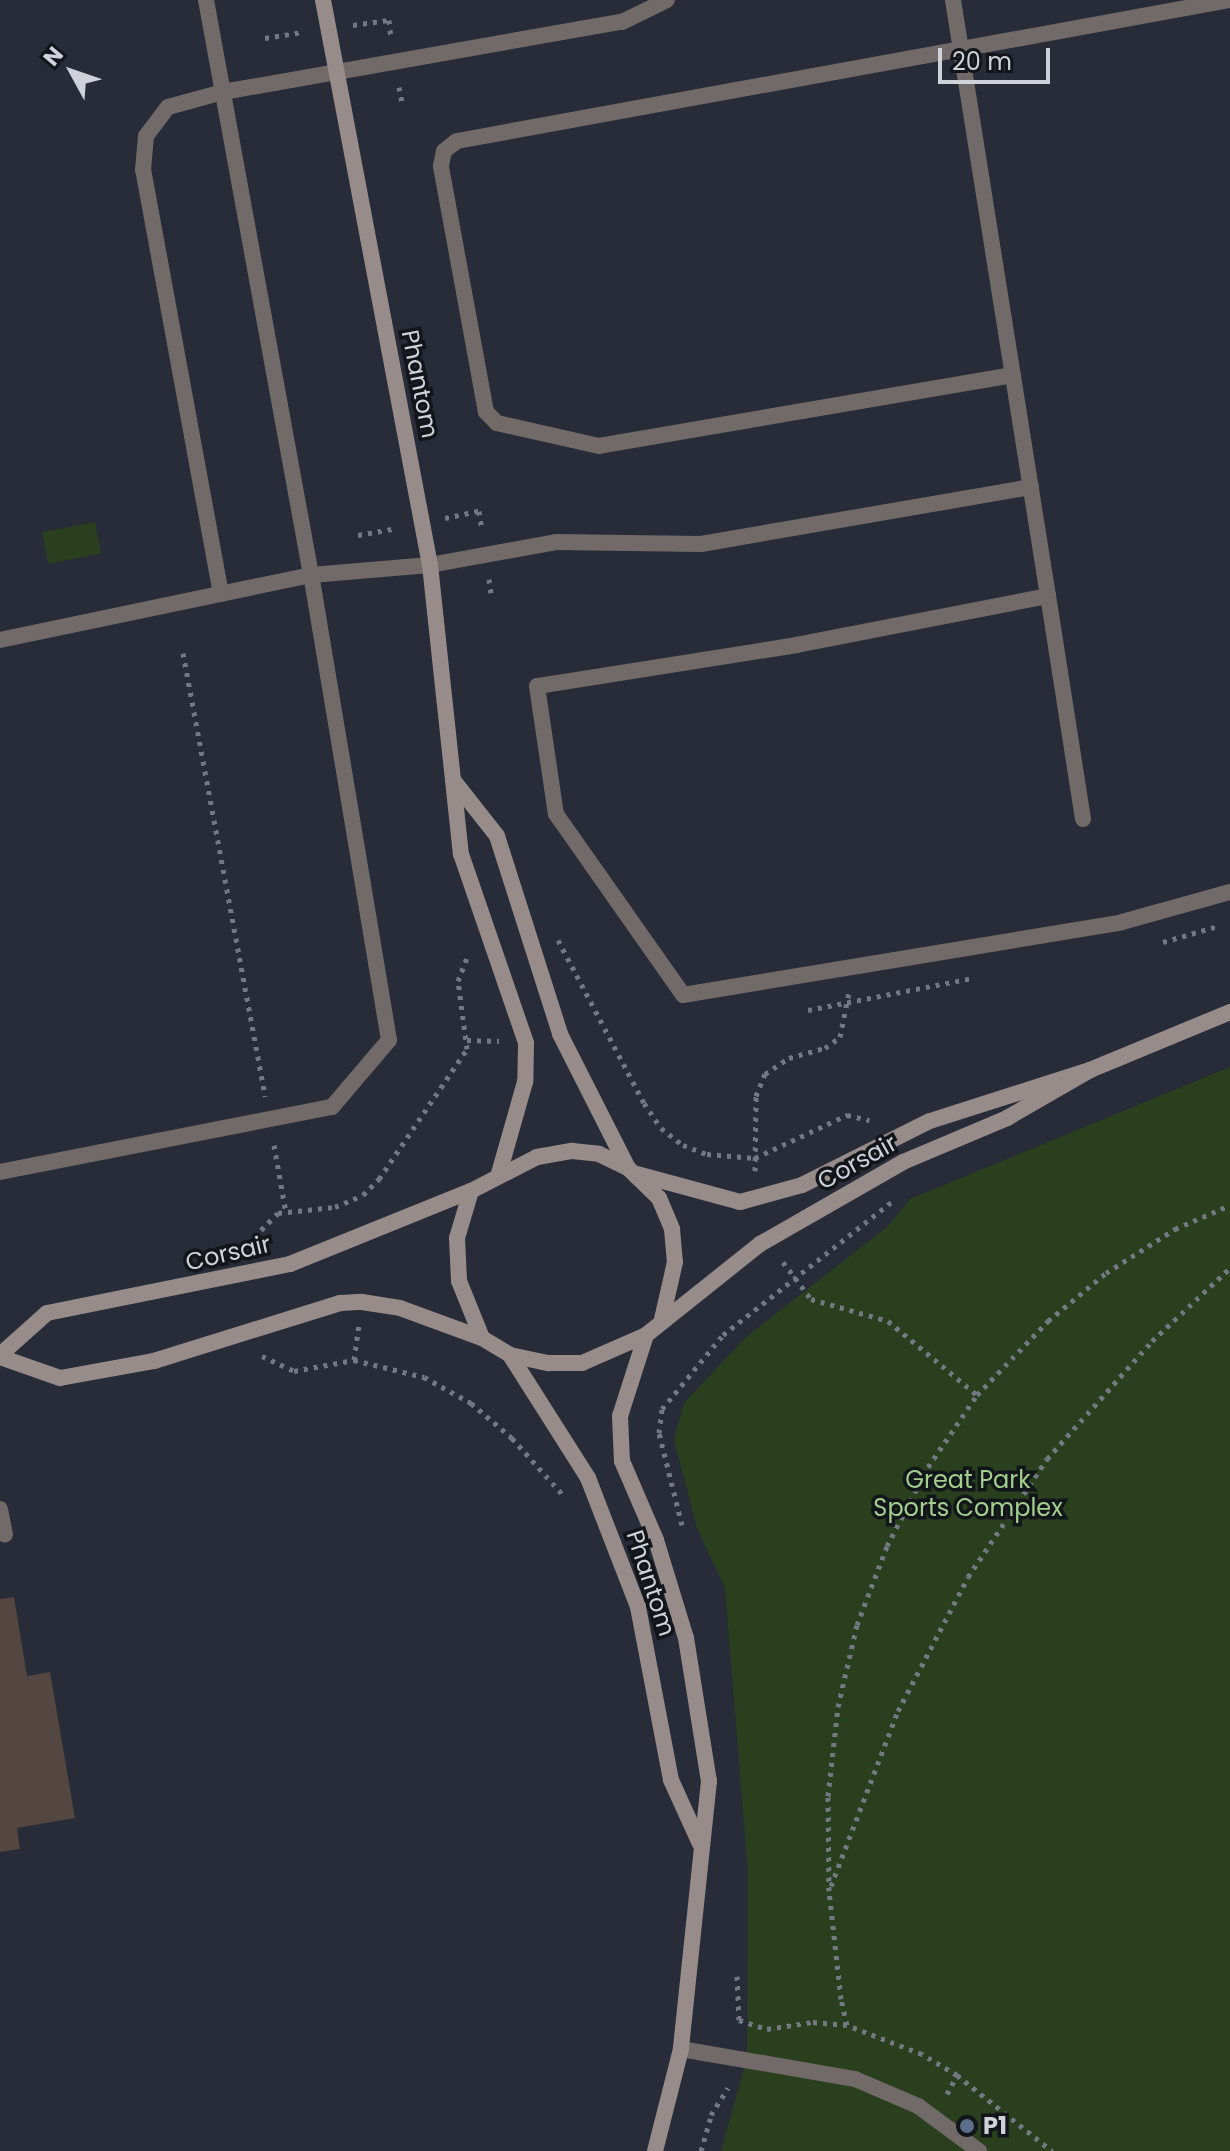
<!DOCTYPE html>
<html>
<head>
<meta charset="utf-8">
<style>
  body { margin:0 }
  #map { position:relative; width:1230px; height:2151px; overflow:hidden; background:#272c38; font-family:Poppins,sans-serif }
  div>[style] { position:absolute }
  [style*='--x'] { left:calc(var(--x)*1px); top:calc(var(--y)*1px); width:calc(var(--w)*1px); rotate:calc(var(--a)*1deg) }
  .green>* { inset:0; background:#293f1e; transform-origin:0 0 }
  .building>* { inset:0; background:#544640 }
  .path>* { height:5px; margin-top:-2.5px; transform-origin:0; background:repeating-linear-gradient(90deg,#747882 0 4px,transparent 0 10px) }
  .lane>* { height:16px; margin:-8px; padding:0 8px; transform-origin:8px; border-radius:8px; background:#726a68 }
  .secondary>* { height:16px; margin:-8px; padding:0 8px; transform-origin:8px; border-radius:8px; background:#988c8a }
  .dots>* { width:22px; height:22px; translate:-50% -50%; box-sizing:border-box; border:4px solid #12151a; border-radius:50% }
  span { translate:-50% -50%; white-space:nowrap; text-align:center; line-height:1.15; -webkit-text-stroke:7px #12151a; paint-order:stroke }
  .street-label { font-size:24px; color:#cfd2da }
  .park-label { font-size:24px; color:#a2cf8d }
  .poi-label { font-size:24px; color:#cfd2da; font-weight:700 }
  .left { translate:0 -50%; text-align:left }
  .north { position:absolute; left:32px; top:32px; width:80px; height:80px; -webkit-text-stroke:6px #12151a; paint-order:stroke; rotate:310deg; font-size:22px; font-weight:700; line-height:32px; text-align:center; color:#cfd2da }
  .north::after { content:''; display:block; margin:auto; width:28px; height:36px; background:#cfd2da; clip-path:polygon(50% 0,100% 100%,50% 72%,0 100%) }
  .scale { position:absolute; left:938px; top:48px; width:112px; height:36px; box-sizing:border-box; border:4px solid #cfd2da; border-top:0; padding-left:10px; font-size:24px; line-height:28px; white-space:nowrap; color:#cfd2da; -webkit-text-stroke:6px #12151a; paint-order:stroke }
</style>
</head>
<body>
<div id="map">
  <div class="green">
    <i style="left:95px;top:522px;width:32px;height:54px;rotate:79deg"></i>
    <i style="clip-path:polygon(1230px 1067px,1230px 2151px,721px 2151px,747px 2058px,748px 1873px,725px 1588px,697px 1528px,674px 1440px,684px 1403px,746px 1337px,887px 1227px,910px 1199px)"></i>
  </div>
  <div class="building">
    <i style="clip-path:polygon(14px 1597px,27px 1676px,50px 1672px,75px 1818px,17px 1828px,20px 1849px,0 1852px,0 1599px)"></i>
  </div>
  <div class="path">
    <i style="--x:353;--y:25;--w:36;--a:-8"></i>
    <i style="--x:389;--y:20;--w:18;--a:84"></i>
    <i style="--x:265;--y:38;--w:39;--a:-9"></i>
    <i style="--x:399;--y:87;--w:15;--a:79"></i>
    <i style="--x:445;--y:518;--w:35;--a:-12"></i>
    <i style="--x:479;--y:511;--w:19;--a:81"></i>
    <i style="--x:358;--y:535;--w:39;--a:-10"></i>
    <i style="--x:489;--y:579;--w:14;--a:82"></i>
    <i style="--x:183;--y:653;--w:451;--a:79.5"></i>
    <i style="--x:558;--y:940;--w:184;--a:62.2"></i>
    <i style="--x:644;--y:1103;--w:30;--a:56"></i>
    <i style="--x:661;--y:1128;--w:28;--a:38"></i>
    <i style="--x:683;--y:1145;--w:26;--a:21"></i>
    <i style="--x:707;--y:1154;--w:48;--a:4.8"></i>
    <i style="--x:755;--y:1158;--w:102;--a:-25.1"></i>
    <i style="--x:847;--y:1115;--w:23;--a:13"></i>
    <i style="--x:1163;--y:942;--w:57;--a:-16.2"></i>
    <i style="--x:808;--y:1010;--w:167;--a:-11"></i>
    <i style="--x:467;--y:1040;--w:32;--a:2"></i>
    <i style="--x:274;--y:1145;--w:69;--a:80"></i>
    <i style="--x:755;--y:1171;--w:75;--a:-89.2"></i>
    <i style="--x:756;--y:1096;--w:24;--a:-68"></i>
    <i style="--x:765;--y:1074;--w:29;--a:-34"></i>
    <i style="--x:789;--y:1058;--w:37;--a:-16"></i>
    <i style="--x:825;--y:1048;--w:19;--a:-36"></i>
    <i style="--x:840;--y:1037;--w:46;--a:-78.7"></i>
    <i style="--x:247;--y:1244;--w:44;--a:-45"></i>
    <i style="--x:278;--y:1213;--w:57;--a:-6"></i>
    <i style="--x:335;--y:1207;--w:30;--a:-23"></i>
    <i style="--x:363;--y:1195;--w:23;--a:-45"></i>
    <i style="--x:379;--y:1179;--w:157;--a:-55.9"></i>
    <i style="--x:467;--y:1049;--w:69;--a:-97.5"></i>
    <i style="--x:458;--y:981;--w:26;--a:-69"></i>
    <i style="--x:783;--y:1262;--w:46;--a:52.9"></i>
    <i style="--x:811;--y:1299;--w:80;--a:15.9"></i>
    <i style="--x:888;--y:1321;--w:116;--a:39.7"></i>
    <i style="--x:262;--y:1356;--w:35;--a:25"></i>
    <i style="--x:294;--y:1371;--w:61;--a:-10.4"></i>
    <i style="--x:354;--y:1360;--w:72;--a:13.7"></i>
    <i style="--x:424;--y:1377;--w:54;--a:29"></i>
    <i style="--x:471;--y:1403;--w:54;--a:40.5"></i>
    <i style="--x:512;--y:1438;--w:78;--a:48.1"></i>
    <i style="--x:354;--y:1360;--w:34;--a:-82"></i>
    <i style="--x:682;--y:1525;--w:95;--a:-104"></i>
    <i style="--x:659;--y:1433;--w:24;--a:-83"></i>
    <i style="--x:662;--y:1409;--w:96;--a:-50.5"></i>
    <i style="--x:723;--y:1335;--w:218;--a:-38.3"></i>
    <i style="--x:831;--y:1886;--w:187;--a:-69.1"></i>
    <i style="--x:898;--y:1711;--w:151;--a:-62.4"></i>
    <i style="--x:968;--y:1577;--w:142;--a:-56.2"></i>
    <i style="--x:1047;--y:1459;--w:158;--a:-48.3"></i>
    <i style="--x:1152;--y:1341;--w:107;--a:-43.1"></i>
    <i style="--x:737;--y:1976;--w:44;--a:87.4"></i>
    <i style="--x:739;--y:2020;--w:29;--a:18"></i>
    <i style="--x:767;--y:2029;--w:47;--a:-8.7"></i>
    <i style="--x:813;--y:2022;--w:34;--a:5"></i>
    <i style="--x:957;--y:2075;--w:122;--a:38.7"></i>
    <i style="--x:947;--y:2094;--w:21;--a:-62"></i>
    <i style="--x:957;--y:2075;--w:41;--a:-149"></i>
    <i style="--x:922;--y:2054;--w:80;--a:-158.9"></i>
    <i style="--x:847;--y:2025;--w:27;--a:-103"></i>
    <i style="--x:841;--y:1999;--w:109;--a:-96.3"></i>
    <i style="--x:829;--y:1891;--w:95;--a:-90.6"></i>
    <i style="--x:828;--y:1796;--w:90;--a:-83.6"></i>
    <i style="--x:838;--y:1707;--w:84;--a:-77"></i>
    <i style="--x:857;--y:1625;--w:85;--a:-69.2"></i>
    <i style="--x:887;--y:1546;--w:89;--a:-62.6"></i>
    <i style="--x:928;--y:1467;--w:87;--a:-55.8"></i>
    <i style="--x:977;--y:1395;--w:103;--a:-46.2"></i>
    <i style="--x:1048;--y:1321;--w:75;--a:-39.6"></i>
    <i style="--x:1106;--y:1273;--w:82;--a:-32.5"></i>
    <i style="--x:1175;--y:1229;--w:60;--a:-23.6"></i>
    <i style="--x:701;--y:2151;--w:37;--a:-74"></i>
    <i style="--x:711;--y:2115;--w:32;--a:-58"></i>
  </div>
  <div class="lane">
    <i style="--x:953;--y:0;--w:604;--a:80.94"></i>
    <i style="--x:1013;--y:375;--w:420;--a:170.3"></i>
    <i style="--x:599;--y:446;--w:105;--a:-167.3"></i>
    <i style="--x:497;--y:423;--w:16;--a:-135"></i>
    <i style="--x:486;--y:412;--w:250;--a:-100.4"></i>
    <i style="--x:441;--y:166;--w:15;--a:-79"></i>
    <i style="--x:444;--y:151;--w:16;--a:-38"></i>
    <i style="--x:457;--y:141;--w:786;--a:-10.34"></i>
    <i style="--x:221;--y:594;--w:431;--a:-100.4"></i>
    <i style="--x:143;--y:170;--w:34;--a:-85"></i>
    <i style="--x:146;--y:136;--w:36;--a:-53"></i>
    <i style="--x:168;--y:107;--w:57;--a:-15.3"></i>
    <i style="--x:223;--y:92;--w:405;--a:-10"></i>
    <i style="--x:622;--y:22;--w:50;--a:-26.1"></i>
    <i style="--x:0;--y:640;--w:318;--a:-11.8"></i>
    <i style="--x:311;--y:575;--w:119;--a:-4.8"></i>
    <i style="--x:430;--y:565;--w:128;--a:-10.3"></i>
    <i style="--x:556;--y:542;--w:145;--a:0.8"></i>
    <i style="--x:701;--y:544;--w:335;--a:-9.8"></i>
    <i style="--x:1083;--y:819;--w:226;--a:-98.9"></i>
    <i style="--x:1048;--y:596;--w:256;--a:169"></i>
    <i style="--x:797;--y:645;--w:263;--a:171"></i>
    <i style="--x:537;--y:686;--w:129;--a:81.6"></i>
    <i style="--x:556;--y:814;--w:221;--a:54.9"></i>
    <i style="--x:683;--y:995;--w:445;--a:-9.4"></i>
    <i style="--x:1122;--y:922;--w:112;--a:-15.5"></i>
    <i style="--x:0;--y:1172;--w:338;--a:-11.1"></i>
    <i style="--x:332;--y:1107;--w:88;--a:-49.6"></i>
    <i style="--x:389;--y:1040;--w:471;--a:-99.5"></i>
    <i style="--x:311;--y:575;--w:585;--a:-100.35"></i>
    <i style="--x:0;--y:1509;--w:26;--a:79"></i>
    <i style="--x:681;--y:2049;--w:177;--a:9.8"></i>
    <i style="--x:855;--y:2079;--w:69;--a:23.2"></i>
    <i style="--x:918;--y:2106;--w:76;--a:36.4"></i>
  </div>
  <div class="secondary">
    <i style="--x:323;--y:0;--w:575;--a:79.28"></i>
    <i style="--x:430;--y:565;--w:291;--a:83.9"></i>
    <i style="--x:461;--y:854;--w:200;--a:71"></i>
    <i style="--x:526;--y:1043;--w:39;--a:91"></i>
    <i style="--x:525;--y:1082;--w:95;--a:105.9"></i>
    <i style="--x:453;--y:780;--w:71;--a:51.8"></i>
    <i style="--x:497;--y:836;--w:208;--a:72.3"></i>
    <i style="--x:560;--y:1034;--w:150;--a:63.1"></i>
    <i style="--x:637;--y:1174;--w:107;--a:15.2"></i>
    <i style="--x:740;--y:1202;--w:64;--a:-15.3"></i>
    <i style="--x:802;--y:1185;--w:143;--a:-26.6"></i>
    <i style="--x:930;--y:1121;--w:168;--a:-17.7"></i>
    <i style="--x:1090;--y:1070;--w:152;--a:-22.5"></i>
    <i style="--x:471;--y:1191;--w:49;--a:106.6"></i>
    <i style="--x:457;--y:1238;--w:43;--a:87.3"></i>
    <i style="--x:459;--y:1281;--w:61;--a:68"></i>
    <i style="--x:646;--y:1335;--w:85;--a:107.8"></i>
    <i style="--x:620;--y:1416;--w:45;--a:87.5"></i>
    <i style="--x:622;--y:1461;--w:86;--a:66.7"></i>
    <i style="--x:656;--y:1540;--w:102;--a:73"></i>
    <i style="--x:686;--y:1638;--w:145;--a:80.9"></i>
    <i style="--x:709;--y:1781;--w:269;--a:96"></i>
    <i style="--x:681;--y:2049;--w:105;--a:104.3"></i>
    <i style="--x:0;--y:1355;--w:63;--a:-41.8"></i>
    <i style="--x:47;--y:1313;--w:248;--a:-11.4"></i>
    <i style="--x:290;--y:1264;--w:195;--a:-22"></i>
    <i style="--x:471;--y:1191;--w:74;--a:-27.3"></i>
    <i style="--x:537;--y:1157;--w:36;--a:-10"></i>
    <i style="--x:572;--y:1151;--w:27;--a:6"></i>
    <i style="--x:599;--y:1154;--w:32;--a:26"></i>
    <i style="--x:628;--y:1168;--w:43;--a:44.1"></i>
    <i style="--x:659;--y:1198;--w:34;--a:67"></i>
    <i style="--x:672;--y:1229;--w:33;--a:85"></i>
    <i style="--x:675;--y:1262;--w:58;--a:102.8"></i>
    <i style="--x:510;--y:1355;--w:146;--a:57.6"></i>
    <i style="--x:588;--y:1478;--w:138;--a:68.8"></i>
    <i style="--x:638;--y:1607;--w:176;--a:79.2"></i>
    <i style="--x:671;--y:1780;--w:70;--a:65.6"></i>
    <i style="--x:0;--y:1357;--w:64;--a:19.3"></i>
    <i style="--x:60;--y:1378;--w:96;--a:-10.3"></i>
    <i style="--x:154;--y:1361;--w:195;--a:-17.3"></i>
    <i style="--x:340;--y:1303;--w:22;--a:-3"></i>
    <i style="--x:362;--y:1302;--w:38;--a:9"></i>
    <i style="--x:400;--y:1308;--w:87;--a:20.1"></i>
    <i style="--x:482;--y:1338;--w:33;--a:31"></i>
    <i style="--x:510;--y:1355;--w:40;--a:12"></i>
    <i style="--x:549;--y:1363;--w:33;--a:0"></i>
    <i style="--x:582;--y:1363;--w:70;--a:-23.6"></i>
    <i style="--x:646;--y:1335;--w:146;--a:-38.6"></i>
    <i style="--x:760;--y:1244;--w:165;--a:-29.8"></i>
    <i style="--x:903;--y:1162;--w:113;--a:-22.9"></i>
    <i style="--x:1007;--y:1118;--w:96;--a:-30"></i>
  </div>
  <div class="dots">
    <i style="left:967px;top:2126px;background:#5c6f8a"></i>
  </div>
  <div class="street-label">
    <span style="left:420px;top:384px;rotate:79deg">Phantom</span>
    <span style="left:857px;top:1162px;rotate:-29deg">Corsair</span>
    <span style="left:228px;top:1253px;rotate:-13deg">Corsair</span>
    <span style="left:651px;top:1583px;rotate:72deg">Phantom</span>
  </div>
  <div class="park-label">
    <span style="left:968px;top:1494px">Great Park<br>Sports Complex</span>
  </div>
  <div class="poi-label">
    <span class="left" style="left:983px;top:2126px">P1</span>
  </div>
  <div class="north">N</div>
  <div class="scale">20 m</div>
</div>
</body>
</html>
